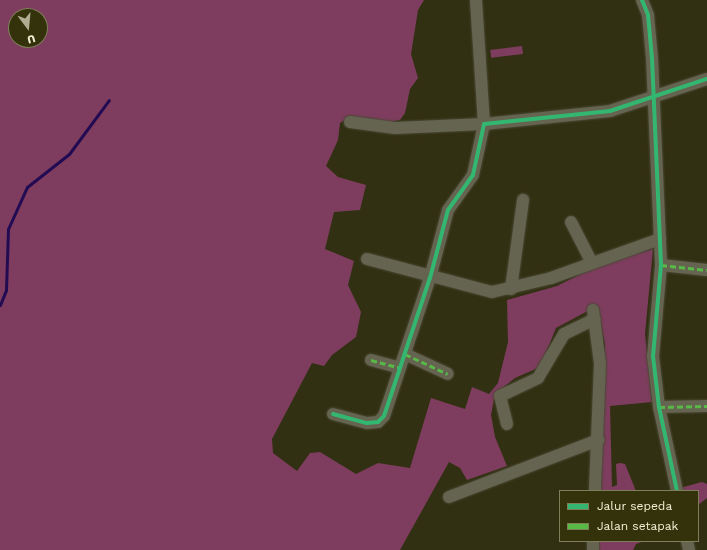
<!DOCTYPE html>
<html>
<head>
<meta charset="utf-8">
<style>
  body { margin:0 }
  #map { position:relative; width:707px; height:550px; overflow:hidden; background:#323012; font-family:"Work Sans",sans-serif }
  div>[style] { position:absolute }
  [style*='--x'] { left:calc(var(--x)*1px); top:calc(var(--y)*1px); width:calc(var(--w)*1px); rotate:calc(var(--a)*1deg) }
  .green>* { inset:0; background:#7e3d5e; transform-origin:0 0 }
  .stream>* { height:3px; margin:-1.5px; padding:0 1.5px; transform-origin:1.5px; border-radius:1.5px; background:#230b53 }
  .roads { filter:drop-shadow(0 0 1px #494833) drop-shadow(0 0 1px #494833) }
  .minor>* { height:12px; margin:-6px; padding:0 6px; transform-origin:6px; border-radius:6px; background:#656450 }
  .quiet>* { height:3px; margin-top:-1.5px; transform-origin:0; background:repeating-linear-gradient(90deg,#58b947 0 6px,transparent 0 9px) }
  .cycleway>* { height:4px; margin:-2px; padding:0 2px; transform-origin:2px; border-radius:2px; background:#33b770 }
  span { translate:-50% -50%; white-space:nowrap; text-align:center; line-height:1.15; -webkit-text-stroke:3px #34320a; paint-order:stroke }
  .legend { position:absolute; left:559px; top:490px; width:140px; height:52px; box-sizing:border-box; background:#34320a; border:1px solid #7f7e5b; margin:0; padding:5px 7px; list-style:none; font-size:12px; color:#f0f0d5 }
  .legend li { display:flex; align-items:center; gap:8px; height:20px }
  .legend b { width:20px; border:1px solid #7f7e5b }
  .north { position:absolute; left:8px; top:8px; width:40px; height:40px; box-sizing:border-box; background:#34320a; border:1px solid #7f7e5b; border-radius:50%; rotate:164deg; font-size:11px; font-weight:700; line-height:16px; text-align:center; color:#f0f0d5 }
  .north::after { content:''; display:block; margin:auto; width:14px; height:18px; background:#aead91; clip-path:polygon(50% 0,100% 100%,50% 72%,0 100%) }
</style>
</head>
<body>
<div id="map">
  <div class="green">
    <i style="clip-path:polygon(evenodd,0 0,424px 0,418px 10px,411px 54px,418px 78px,410px 89px,405px 113px,400px 120px,389px 122px,348px 118px,340px 123px,338px 140px,326px 166px,338px 177px,366px 185px,360px 210px,334px 212px,325px 249px,354px 261px,348px 285px,361px 312px,356px 337px,332px 355px,324px 366px,312px 363px,272px 439px,273px 453px,297px 471px,310px 453px,320px 452px,356px 474px,378px 463px,410px 468px,431px 398px,465px 409px,472px 387px,489px 394px,498px 383px,508px 342px,507px 300px,557px 286px,605px 262px,653px 249px,645px 334px,652px 402px,610px 406px,612px 487px,617px 485px,616px 464px,620px 463px,625px 464px,636px 491px,601px 491px,605px 344px,597px 306px,556px 328px,540px 367px,515px 378px,495px 394px,491px 415px,495px 437px,507px 466px,467px 480px,460px 468px,449px 462px,400px 550px,0 550px,0 0,16px 16px,40px 16px,40px 40px,16px 40px,16px 16px)"></i>
    <i style="left:522px;top:46px;width:8px;height:32px;rotate:83deg"></i>
    <i style="clip-path:polygon(702px 482px,707px 484px,707px 498px,698px 505px,698px 491px,669px 491px)"></i>
    <i style="clip-path:polygon(599px 541px,644px 541px,636px 544px,633px 550px,599px 550px)"></i>
  </div>
  <div class="stream">
    <i style="--x:0;--y:305;--w:16;--a:-68"></i>
    <i style="--x:6;--y:290;--w:61;--a:-88.1"></i>
    <i style="--x:8;--y:229;--w:46;--a:-65.7"></i>
    <i style="--x:27;--y:187;--w:53;--a:-38.2"></i>
    <i style="--x:69;--y:154;--w:67;--a:-53.5"></i>
  </div>
  <div class="roads">
    <div class="minor">
      <i style="--x:642;--y:0;--w:16;--a:68"></i>
      <i style="--x:648;--y:15;--w:43;--a:84.7"></i>
      <i style="--x:652;--y:58;--w:207;--a:87.5"></i>
      <i style="--x:661;--y:265;--w:91;--a:95"></i>
      <i style="--x:653;--y:356;--w:51;--a:83.3"></i>
      <i style="--x:659;--y:407;--w:86;--a:77.9"></i>
      <i style="--x:350;--y:122;--w:45;--a:7.6"></i>
      <i style="--x:395;--y:128;--w:89;--a:-2.6"></i>
      <i style="--x:484;--y:124;--w:124;--a:-93.7"></i>
      <i style="--x:571;--y:222;--w:44;--a:62.9"></i>
      <i style="--x:367;--y:259;--w:129;--a:14.8"></i>
      <i style="--x:492;--y:292;--w:61;--a:-13.3"></i>
      <i style="--x:551;--y:278;--w:116;--a:-19.7"></i>
      <i style="--x:661;--y:265;--w:46;--a:6.2"></i>
      <i style="--x:511;--y:289;--w:90;--a:-82.3"></i>
      <i style="--x:593;--y:310;--w:54;--a:82.6"></i>
      <i style="--x:600;--y:364;--w:127;--a:92.3"></i>
      <i style="--x:405;--y:354;--w:47;--a:24.9"></i>
      <i style="--x:371;--y:360;--w:30;--a:15"></i>
      <i style="--x:659;--y:407;--w:48;--a:-1.2"></i>
      <i style="--x:333;--y:414;--w:35;--a:15"></i>
      <i style="--x:367;--y:423;--w:11;--a:-5"></i>
      <i style="--x:378;--y:422;--w:8;--a:-45"></i>
      <i style="--x:384;--y:416;--w:145;--a:-71.6"></i>
      <i style="--x:430;--y:278;--w:70;--a:-75.2"></i>
      <i style="--x:448;--y:210;--w:43;--a:-54.5"></i>
      <i style="--x:473;--y:175;--w:52;--a:-77.8"></i>
      <i style="--x:484;--y:124;--w:127;--a:-5.9"></i>
      <i style="--x:610;--y:111;--w:102;--a:-18.3"></i>
      <i style="--x:507;--y:424;--w:29;--a:-104"></i>
      <i style="--x:500;--y:396;--w:42;--a:-25.3"></i>
      <i style="--x:538;--y:378;--w:51;--a:-59.4"></i>
      <i style="--x:564;--y:334;--w:34;--a:-26"></i>
      <i style="--x:449;--y:497;--w:160;--a:-20.9"></i>
      <i style="--x:687;--y:541;--w:9;--a:77"></i>
      <i style="--x:593;--y:550;--w:9;--a:-90"></i>
    </div>
  </div>
  <div class="quiet">
    <i style="--x:661;--y:265;--w:46;--a:6.2"></i>
    <i style="--x:405;--y:354;--w:47;--a:24.9"></i>
    <i style="--x:371;--y:360;--w:30;--a:15"></i>
    <i style="--x:659;--y:407;--w:48;--a:-1.2"></i>
  </div>
  <div class="cycleway">
    <i style="--x:642;--y:0;--w:16;--a:68"></i>
    <i style="--x:648;--y:15;--w:43;--a:84.7"></i>
    <i style="--x:652;--y:58;--w:207;--a:87.5"></i>
    <i style="--x:661;--y:265;--w:91;--a:95"></i>
    <i style="--x:653;--y:356;--w:51;--a:83.3"></i>
    <i style="--x:659;--y:407;--w:86;--a:77.9"></i>
    <i style="--x:333;--y:414;--w:35;--a:15"></i>
    <i style="--x:367;--y:423;--w:11;--a:-5"></i>
    <i style="--x:378;--y:422;--w:8;--a:-45"></i>
    <i style="--x:384;--y:416;--w:145;--a:-71.6"></i>
    <i style="--x:430;--y:278;--w:70;--a:-75.2"></i>
    <i style="--x:448;--y:210;--w:43;--a:-54.5"></i>
    <i style="--x:473;--y:175;--w:52;--a:-77.8"></i>
    <i style="--x:484;--y:124;--w:127;--a:-5.9"></i>
    <i style="--x:610;--y:111;--w:102;--a:-18.3"></i>
  </div>
  <ul class="legend">
  <li><b style="height:5px;background:#33b770"></b>Jalur sepeda</li>
  <li><b style="height:5px;background:#58b947"></b>Jalan setapak</li>
  </ul>
  <div class="north">U</div>
</div>
</body>
</html>
